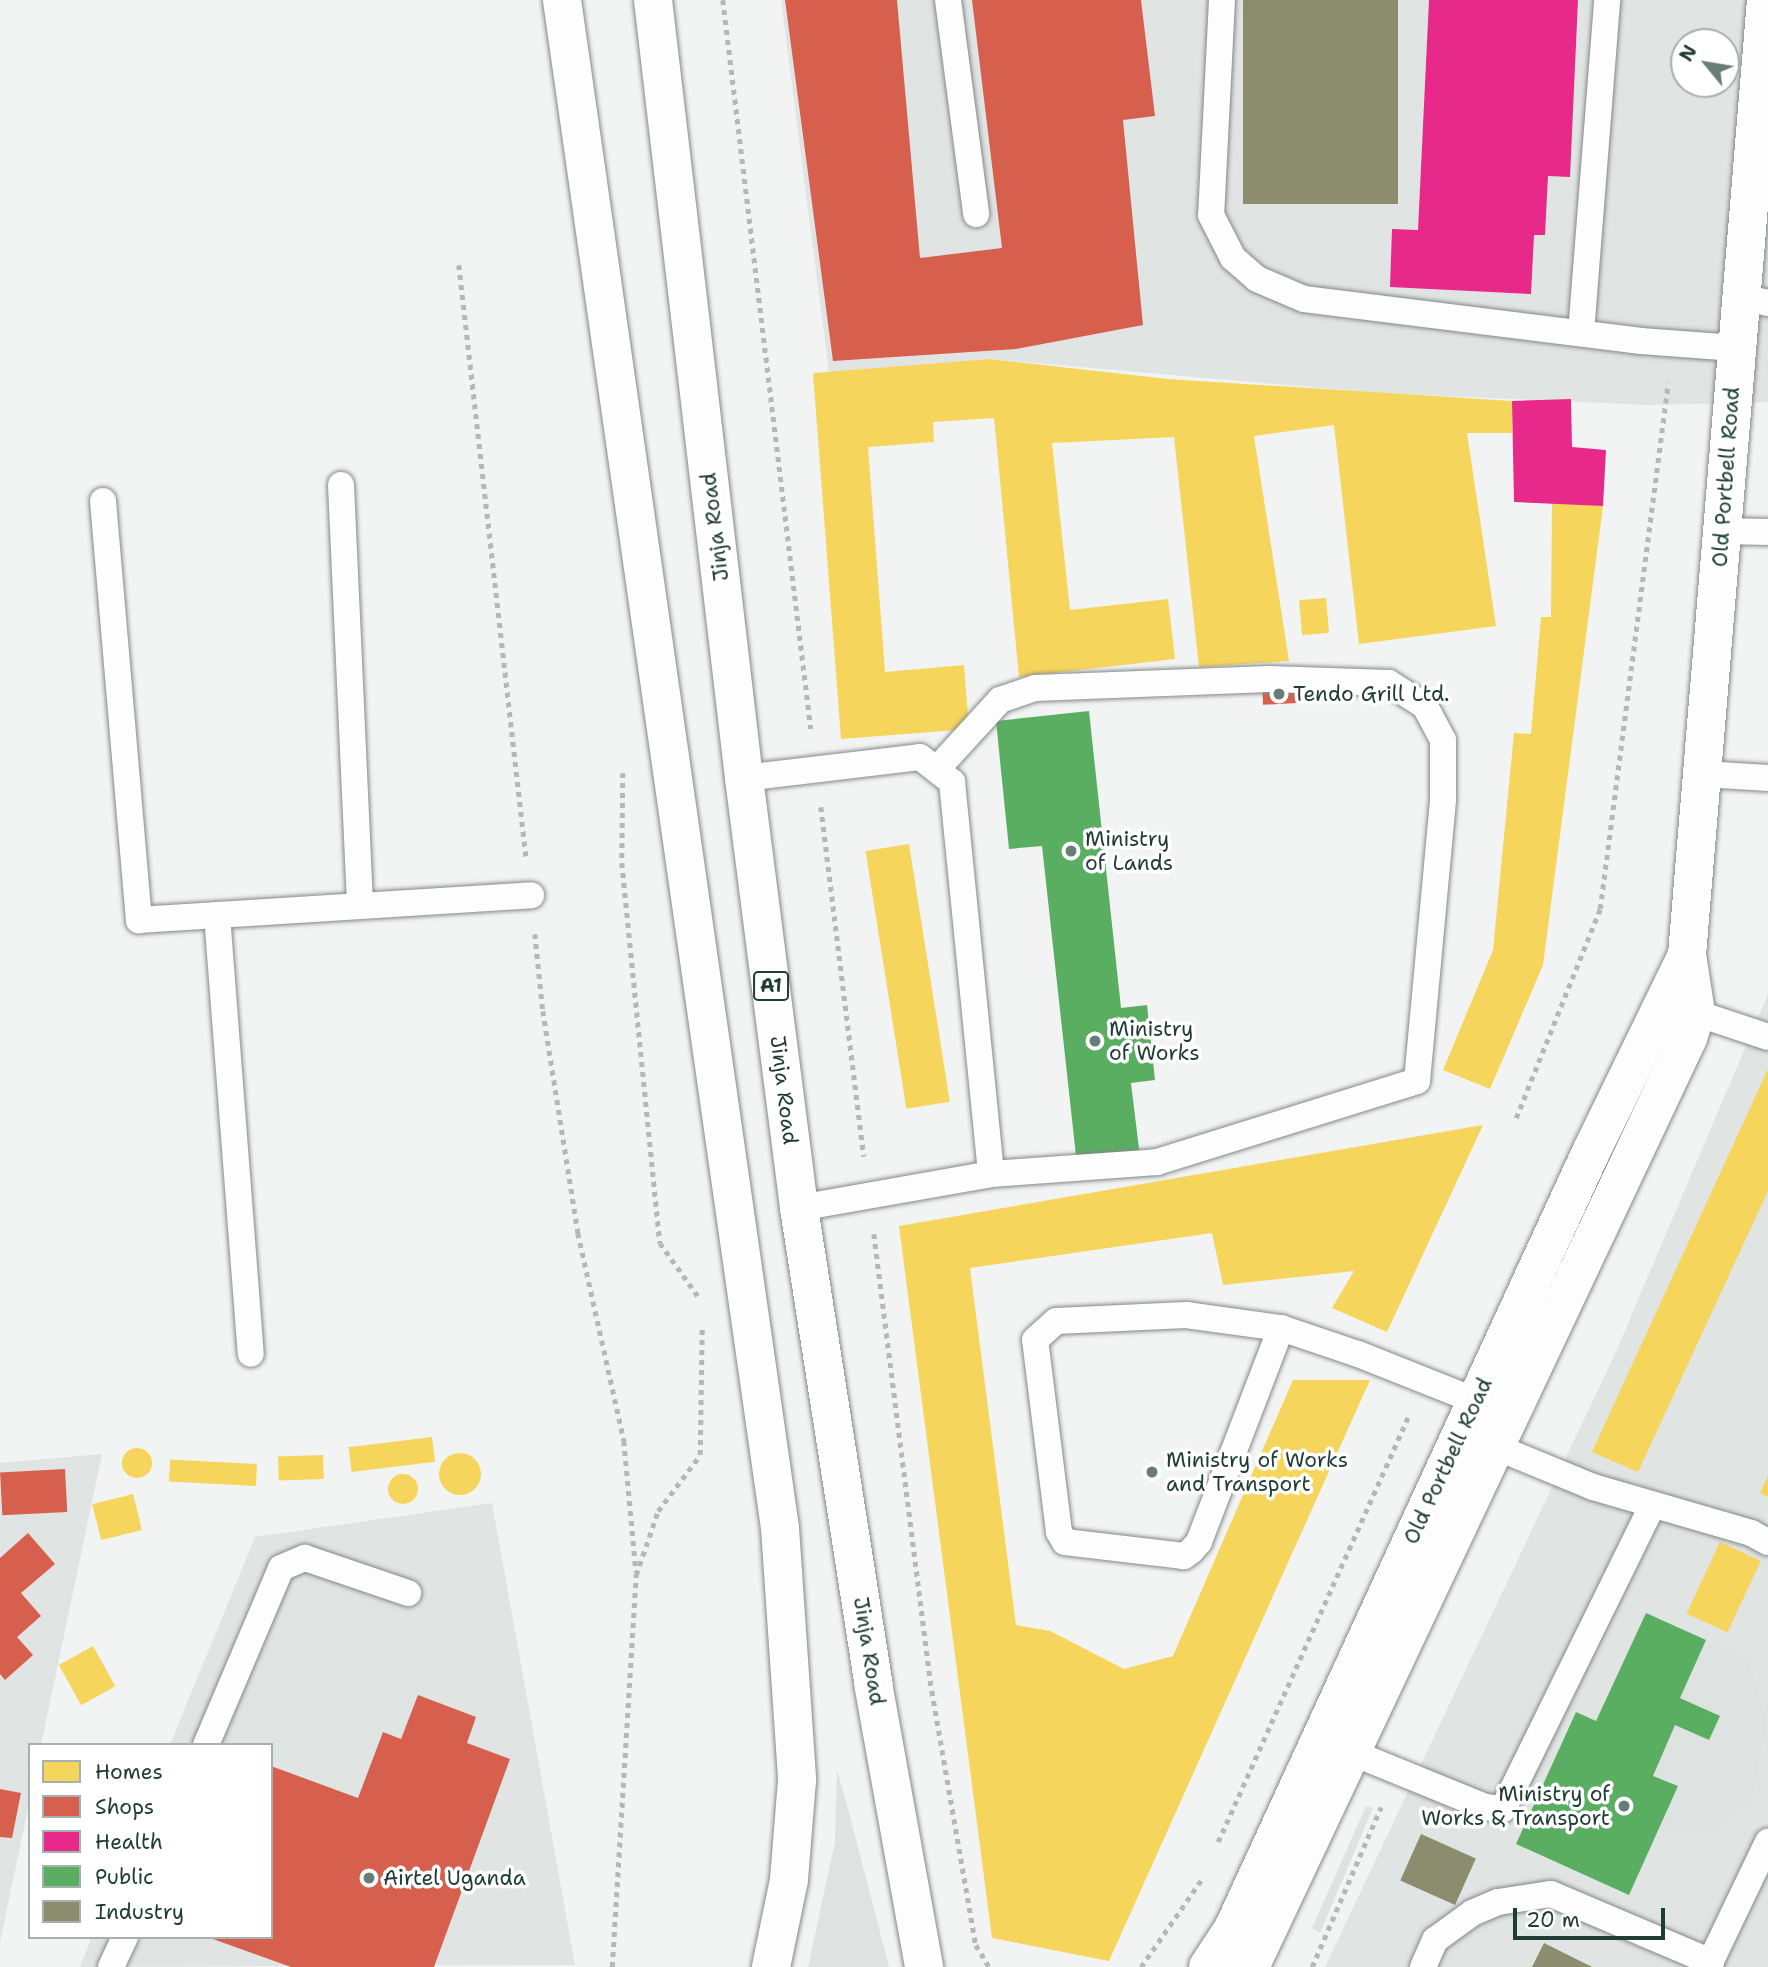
<!DOCTYPE html>
<html>
<head>
<meta charset="utf-8">
<style>
  body { margin:0 }
  #map { position:relative; width:1768px; height:1967px; overflow:hidden; background:#f2f3f3; font-family:"Shantell Sans",sans-serif }
  div>[style] { position:absolute }
  [style*='--x'] { left:calc(var(--x)*1px); top:calc(var(--y)*1px); width:calc(var(--w)*1px); rotate:calc(var(--a)*1deg) }
  .built>* { inset:0; background:#e0e4e3 }
  .green>* { inset:0; background:#dee2e1 }
  .homes>* { inset:0; background:#f6d55c; transform-origin:0 0 }
  .round { border-radius:50% }
  .shops>* { inset:0; background:#d6604d; transform-origin:0 0 }
  .health>* { inset:0; background:#e7298a }
  .public>* { inset:0; background:#5aae61 }
  .industry>* { inset:0; background:#8c8c6e; transform-origin:0 0 }
  .path>* { height:4.5px; margin-top:-2.25px; transform-origin:0; background:repeating-linear-gradient(90deg,#b4b8b7 0 5px,transparent 0 10px) }
  .roads { filter:drop-shadow(0 0 2px #838988) drop-shadow(0 0 2px #838988) }
  .service>* { height:26px; margin:-13px; padding:0 13px; transform-origin:13px; border-radius:13px; background:#fdfdfd }
  .secondary>* { height:38px; margin:-19px; padding:0 19px; transform-origin:19px; border-radius:19px; background:#fdfdfd }
  .trunk>* { height:38px; margin:-19px; padding:0 19px; transform-origin:19px; border-radius:19px; background:#fdfdfd }
  .dots>* { width:19px; height:19px; translate:-50% -50%; box-sizing:border-box; border:4px solid #fff; border-radius:50% }
  span { translate:-50% -50%; white-space:nowrap; text-align:center; line-height:1.15; -webkit-text-stroke:7px #fff; paint-order:stroke }
  .shield-label span { padding:2px 5px; background:#fff; border:2px solid; border-radius:5px; -webkit-text-stroke-width:0 }
  .shield-label { font-size:19px; color:#1f3d34; font-weight:700 }
  .street-label { font-size:21px; color:#1f3d34 }
  .poi-label { font-size:21px; color:#1f3d34 }
  .left { translate:0 -50%; text-align:left }
  .right { translate:-100% -50%; text-align:right }
  .legend { position:absolute; left:28px; top:1743px; width:245px; height:196px; box-sizing:border-box; background:#fff; border:2px solid #a5b1ae; margin:0; padding:9px 12px; list-style:none; font-size:21px; color:#1f3d34 }
  .legend li { display:flex; align-items:center; gap:14px; height:35px }
  .legend b { width:35px; border:2px solid #a5b1ae }
  .north { position:absolute; left:1670px; top:28px; width:70px; height:70px; box-sizing:border-box; background:#fff; border:2px solid #a5b1ae; border-radius:50%; rotate:300deg; font-size:19px; font-weight:700; line-height:28px; text-align:center; color:#1f3d34 }
  .north::after { content:''; display:block; margin:auto; width:24px; height:32px; background:#697d77; clip-path:polygon(50% 0,100% 100%,50% 72%,0 100%) }
  .scale { position:absolute; left:1513px; top:1908px; width:152px; height:32px; box-sizing:border-box; border:4px solid #1f3d34; border-top:0; padding-left:9px; font-size:21px; line-height:24px; white-space:nowrap; color:#1f3d34; -webkit-text-stroke:5px #fff; paint-order:stroke }
</style>
</head>
<body>
<div id="map">
  <div class="built">
    <i style="clip-path:polygon(evenodd,781px 0,1768px 0,1768px 402px,1649px 405px,1377px 393px,989px 359px,829px 372px,781px 0,1684px 42px,1726px 42px,1726px 84px,1684px 84px,1684px 42px)"></i>
    <i style="clip-path:polygon(1768px 994px,1768px 1967px,1325px 1967px,1615px 1354px)"></i>
    <i style="clip-path:polygon(102px 1454px,41px 1745px,30px 1745px,30px 1799px,0 1942px,0 1463px)"></i>
    <i style="clip-path:polygon(492px 1503px,575px 1965px,80px 1967px,92px 1937px,271px 1937px,271px 1745px,170px 1745px,255px 1537px)"></i>
  </div>
  <div class="green">
    <i style="clip-path:polygon(1706px 1640px,1748px 1660px,1767px 1722px,1752px 1799px,1713px 1830px,1658px 1830px,1678px 1786px,1653px 1776px,1675px 1725px,1709px 1740px,1720px 1717px,1680px 1698px)"></i>
    <i style="clip-path:polygon(837px 1770px,846px 1801px,889px 1967px,808px 1967px,835px 1842px)"></i>
    <i style="clip-path:polygon(1366px 1806px,1373px 1808px,1320px 1933px,1312px 1928px)"></i>
  </div>
  <div class="homes">
    <i style="clip-path:polygon(989px 359px,1168px 379px,1512px 401px,1512px 433px,1467px 433px,1496px 626px,1359px 644px,1334px 425px,1254px 436px,1289px 661px,1199px 667px,1174px 437px,1052px 443px,1070px 610px,1168px 599px,1175px 659px,1019px 677px,994px 418px,933px 422px,934px 442px,868px 447px,885px 672px,964px 665px,969px 729px,841px 739px,813px 373px)"></i>
    <i style="clip-path:polygon(1552px 503px,1603px 506px,1543px 965px,1490px 1089px,1443px 1070px,1493px 950px,1514px 733px,1531px 734px,1541px 617px,1551px 617px)"></i>
    <i style="left:1326px;top:598px;width:35px;height:27px;rotate:85deg"></i>
    <i style="left:909px;top:844px;width:261px;height:44px;rotate:81deg"></i>
    <i style="clip-path:polygon(1768px 1069px,1768px 1191px,1638px 1472px,1592px 1452px)"></i>
    <i style="clip-path:polygon(1483px 1125px,1387px 1332px,1332px 1308px,1354px 1271px,1223px 1285px,1212px 1233px,970px 1268px,1016px 1625px,1050px 1631px,1124px 1669px,1173px 1656px,1293px 1380px,1370px 1380px,1109px 1961px,992px 1938px,899px 1226px)"></i>
    <i style="left:432px;top:1437px;width:25px;height:84px;rotate:83deg"></i>
    <i class="round" style="left:122px;top:1448px;width:30px;height:30px"></i>
    <i class="round" style="left:439px;top:1453px;width:42px;height:42px"></i>
    <i style="left:323px;top:1455px;width:24px;height:45px;rotate:88deg"></i>
    <i style="left:257px;top:1464px;width:22px;height:87px;rotate:93deg"></i>
    <i class="round" style="left:388px;top:1474px;width:30px;height:30px"></i>
    <i style="clip-path:polygon(1768px 1476px,1768px 1497px,1760px 1493px)"></i>
    <i style="left:133px;top:1494px;width:37px;height:42px;rotate:76deg"></i>
    <i style="left:1720px;top:1542px;width:45px;height:79px;rotate:25deg"></i>
    <i style="left:93px;top:1646px;width:46px;height:39px;rotate:61deg"></i>
  </div>
  <div class="shops">
    <i style="clip-path:polygon(785px 0,897px 0,920px 258px,1002px 248px,972px 0,1141px 0,1155px 116px,1123px 120px,1143px 325px,1016px 349px,833px 361px)"></i>
    <i style="left:1296px;top:683px;width:20px;height:34px;rotate:87deg"></i>
    <i style="left:65px;top:1469px;width:43px;height:65px;rotate:87deg"></i>
    <i style="clip-path:polygon(28px 1533px,55px 1564px,21px 1593px,41px 1616px,17px 1637px,33px 1655px,5px 1680px,0 1674px,0 1558px)"></i>
    <i style="clip-path:polygon(418px 1695px,476px 1717px,467px 1743px,510px 1759px,434px 1967px,291px 1967px,210px 1938px,271px 1937px,271px 1766px,358px 1798px,383px 1732px,401px 1739px)"></i>
    <i style="clip-path:polygon(0 1789px,21px 1793px,12px 1838px,0 1837px)"></i>
  </div>
  <div class="health">
    <i style="clip-path:polygon(1429px 0,1578px 0,1570px 177px,1548px 176px,1545px 235px,1534px 235px,1531px 294px,1390px 287px,1392px 229px,1418px 230px)"></i>
    <i style="clip-path:polygon(1571px 399px,1572px 447px,1606px 450px,1603px 506px,1514px 502px,1512px 401px)"></i>
  </div>
  <div class="public">
    <i style="clip-path:polygon(1089px 711px,1121px 1008px,1147px 1005px,1155px 1080px,1131px 1083px,1140px 1157px,1077px 1165px,1042px 846px,1009px 849px,996px 721px)"></i>
    <i style="clip-path:polygon(1646px 1613px,1706px 1640px,1680px 1698px,1720px 1716px,1709px 1740px,1675px 1725px,1653px 1776px,1678px 1786px,1629px 1895px,1516px 1844px,1576px 1712px,1596px 1721px)"></i>
  </div>
  <div class="industry">
    <i style="left:1243px;top:0;width:155px;height:204px"></i>
    <i style="left:1421px;top:1834px;width:60px;height:51px;rotate:24deg"></i>
    <i style="clip-path:polygon(1544px 1943px,1592px 1967px,1532px 1967px)"></i>
  </div>
  <div class="path">
    <i style="--x:723;--y:0;--w:734;--a:83.12"></i>
    <i style="--x:459;--y:265;--w:595;--a:83.53"></i>
    <i style="--x:623;--y:773;--w:90;--a:90.6"></i>
    <i style="--x:622;--y:863;--w:382;--a:84.3"></i>
    <i style="--x:660;--y:1243;--w:65;--a:54.4"></i>
    <i style="--x:821;--y:807;--w:352;--a:83"></i>
    <i style="--x:535;--y:934;--w:77;--a:84.1"></i>
    <i style="--x:543;--y:1011;--w:225;--a:81"></i>
    <i style="--x:578;--y:1233;--w:213;--a:77.5"></i>
    <i style="--x:624;--y:1441;--w:131;--a:84.7"></i>
    <i style="--x:1516;--y:1118;--w:225;--a:-68.1"></i>
    <i style="--x:1600;--y:909;--w:530;--a:-82.63"></i>
    <i style="--x:874;--y:1234;--w:461;--a:82.8"></i>
    <i style="--x:932;--y:1691;--w:258;--a:80.2"></i>
    <i style="--x:976;--y:1945;--w:26;--a:59"></i>
    <i style="--x:1218;--y:1842;--w:468;--a:-65.9"></i>
    <i style="--x:612;--y:1967;--w:393;--a:-86.5"></i>
    <i style="--x:636;--y:1575;--w:68;--a:-71"></i>
    <i style="--x:658;--y:1511;--w:70;--a:-53.1"></i>
    <i style="--x:700;--y:1455;--w:127;--a:-89.1"></i>
    <i style="--x:1141;--y:1967;--w:107;--a:-55.3"></i>
    <i style="--x:1312;--y:1967;--w:174;--a:-66.7"></i>
  </div>
  <div class="roads">
    <div class="service">
      <i style="--x:948;--y:0;--w:216;--a:82.5"></i>
      <i style="--x:1222;--y:0;--w:215;--a:92.9"></i>
      <i style="--x:1211;--y:215;--w:48;--a:62.9"></i>
      <i style="--x:1233;--y:258;--w:32;--a:41"></i>
      <i style="--x:1257;--y:279;--w:51;--a:23.1"></i>
      <i style="--x:1304;--y:299;--w:340;--a:7.1"></i>
      <i style="--x:1641;--y:341;--w:95;--a:4.2"></i>
      <i style="--x:1740;--y:297;--w:29;--a:12"></i>
      <i style="--x:1581;--y:333;--w:334;--a:-85.5"></i>
      <i style="--x:341;--y:485;--w:421;--a:87.4"></i>
      <i style="--x:103;--y:501;--w:421;--a:85.1"></i>
      <i style="--x:139;--y:920;--w:393;--a:-3.6"></i>
      <i style="--x:1723;--y:531;--w:45;--a:1.3"></i>
      <i style="--x:1703;--y:774;--w:65;--a:3.5"></i>
      <i style="--x:744;--y:778;--w:177;--a:-6.8"></i>
      <i style="--x:920;--y:757;--w:41;--a:38"></i>
      <i style="--x:952;--y:782;--w:394;--a:84.3"></i>
      <i style="--x:217;--y:915;--w:440;--a:85.6"></i>
      <i style="--x:1696;--y:1013;--w:76;--a:18.4"></i>
      <i style="--x:799;--y:1208;--w:195;--a:-10"></i>
      <i style="--x:991;--y:1174;--w:166;--a:-4.1"></i>
      <i style="--x:1157;--y:1162;--w:272;--a:-17.3"></i>
      <i style="--x:1417;--y:1081;--w:283;--a:-84.7"></i>
      <i style="--x:1443;--y:799;--w:59;--a:-90"></i>
      <i style="--x:1443;--y:740;--w:38;--a:-118"></i>
      <i style="--x:1425;--y:706;--w:43;--a:-147.4"></i>
      <i style="--x:1389;--y:683;--w:120;--a:-178.1"></i>
      <i style="--x:1269;--y:679;--w:234;--a:177.8"></i>
      <i style="--x:1035;--y:688;--w:37;--a:161"></i>
      <i style="--x:1000;--y:700;--w:93;--a:132.4"></i>
      <i style="--x:1281;--y:1328;--w:229;--a:111"></i>
      <i style="--x:1199;--y:1542;--w:12;--a:132"></i>
      <i style="--x:1191;--y:1551;--w:9;--a:144"></i>
      <i style="--x:1184;--y:1556;--w:120;--a:-173.3"></i>
      <i style="--x:1065;--y:1542;--w:12;--a:-121"></i>
      <i style="--x:1059;--y:1532;--w:193;--a:-97.1"></i>
      <i style="--x:1035;--y:1340;--w:28;--a:-42"></i>
      <i style="--x:1056;--y:1321;--w:130;--a:-2.6"></i>
      <i style="--x:1186;--y:1315;--w:96;--a:7.8"></i>
      <i style="--x:1281;--y:1328;--w:81;--a:18.7"></i>
      <i style="--x:1358;--y:1354;--w:127;--a:21.7"></i>
      <i style="--x:1496;--y:1447;--w:105;--a:22.4"></i>
      <i style="--x:1593;--y:1487;--w:165;--a:16.2"></i>
      <i style="--x:1751;--y:1533;--w:19;--a:28"></i>
      <i style="--x:206;--y:1745;--w:192;--a:-67"></i>
      <i style="--x:281;--y:1568;--w:26;--a:-23"></i>
      <i style="--x:305;--y:1558;--w:109;--a:18.8"></i>
      <i style="--x:1353;--y:1753;--w:143;--a:22.2"></i>
      <i style="--x:1485;--y:1807;--w:18;--a:6"></i>
      <i style="--x:1503;--y:1809;--w:338;--a:-63.8"></i>
      <i style="--x:111;--y:1967;--w:33;--a:-65"></i>
      <i style="--x:1423;--y:1967;--w:30;--a:-66"></i>
      <i style="--x:1435;--y:1940;--w:46;--a:-36.1"></i>
      <i style="--x:1472;--y:1913;--w:28;--a:-23"></i>
      <i style="--x:1498;--y:1902;--w:54;--a:-8.6"></i>
      <i style="--x:1551;--y:1894;--w:174;--a:23"></i>
      <i style="--x:1708;--y:1967;--w:139;--a:-64.4"></i>
    </div>
    <div class="secondary">
      <i style="--x:1208;--y:1967;--w:45;--a:-56.7"></i>
      <i style="--x:1233;--y:1929;--w:856;--a:-65.26"></i>
      <i style="--x:1591;--y:1152;--w:219;--a:-64"></i>
      <i style="--x:1250;--y:1967;--w:1027;--a:-64.76"></i>
      <i style="--x:1688;--y:1038;--w:26;--a:-72"></i>
      <i style="--x:1696;--y:1013;--w:59;--a:-98.8"></i>
      <i style="--x:1687;--y:955;--w:958;--a:-85.27"></i>
    </div>
    <div class="trunk">
      <i style="--x:562;--y:0;--w:1543;--a:81.88"></i>
      <i style="--x:780;--y:1528;--w:253;--a:86.1"></i>
      <i style="--x:797;--y:1780;--w:100;--a:94.6"></i>
      <i style="--x:789;--y:1880;--w:89;--a:101.7"></i>
      <i style="--x:653;--y:0;--w:783;--a:83.33"></i>
      <i style="--x:744;--y:778;--w:434;--a:82.7"></i>
      <i style="--x:799;--y:1208;--w:481;--a:81.1"></i>
      <i style="--x:873;--y:1683;--w:289;--a:79.8"></i>
    </div>
  </div>
  <div class="dots">
    <i style="left:1279px;top:694px;background:#697d77"></i>
    <i style="left:1071px;top:851px;background:#697d77"></i>
    <i style="left:1095px;top:1041px;background:#697d77"></i>
    <i style="left:1152px;top:1472px;background:#697d77"></i>
    <i style="left:1624px;top:1806px;background:#697d77"></i>
    <i style="left:369px;top:1878px;background:#697d77"></i>
  </div>
  <div class="shield-label">
    <span style="left:771px;top:986px">A1</span>
  </div>
  <div class="street-label">
    <span style="left:1726px;top:477px;rotate:-86deg">Old Portbell Road</span>
    <span style="left:715px;top:527px;rotate:-97deg">Jinja Road</span>
    <span style="left:784px;top:1090px;rotate:83deg">Jinja Road</span>
    <span style="left:1448px;top:1461px;rotate:-65deg">Old Portbell Road</span>
    <span style="left:869px;top:1651px;rotate:81deg">Jinja Road</span>
  </div>
  <div class="poi-label">
    <span class="left" style="left:1293px;top:694px">Tendo Grill Ltd.</span>
    <span class="left" style="left:1085px;top:851px">Ministry<br>of Lands</span>
    <span class="left" style="left:1109px;top:1041px">Ministry<br>of Works</span>
    <span class="left" style="left:1166px;top:1472px">Ministry of Works<br>and Transport</span>
    <span class="right" style="left:1610px;top:1806px">Ministry of<br>Works &amp; Transport</span>
    <span class="left" style="left:383px;top:1878px">Airtel Uganda</span>
  </div>
  <ul class="legend">
  <li><b style="height:19px;background:#f6d55c"></b>Homes</li>
  <li><b style="height:19px;background:#d6604d"></b>Shops</li>
  <li><b style="height:19px;background:#e7298a"></b>Health</li>
  <li><b style="height:19px;background:#5aae61"></b>Public</li>
  <li><b style="height:19px;background:#8c8c6e"></b>Industry</li>
  </ul>
  <div class="north">N</div>
  <div class="scale">20 m</div>
</div>
</body>
</html>
